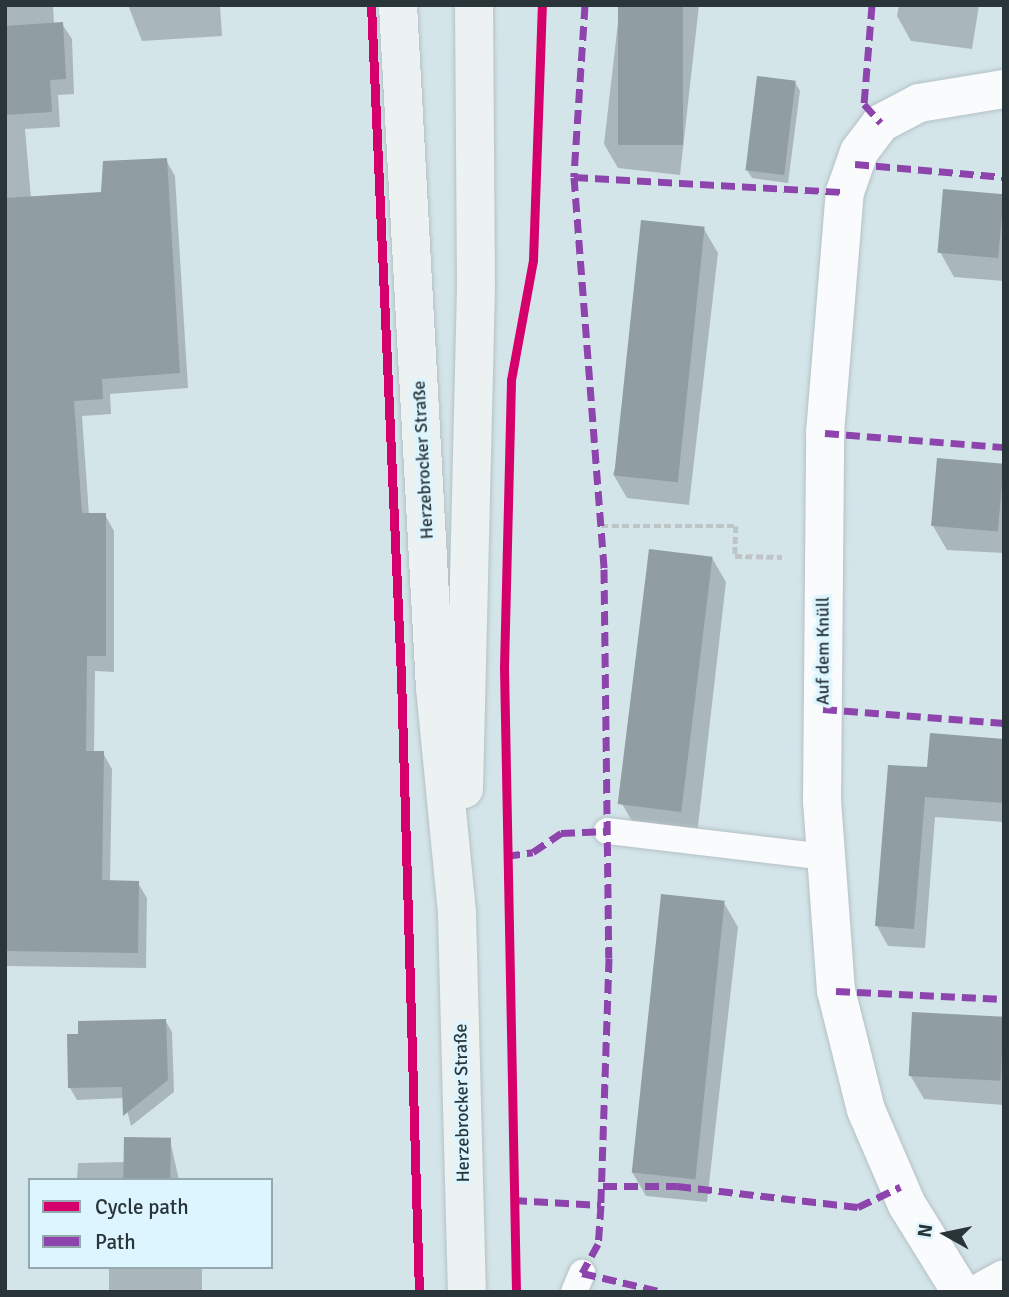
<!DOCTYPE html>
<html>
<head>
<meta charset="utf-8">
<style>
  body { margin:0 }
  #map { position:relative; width:1009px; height:1297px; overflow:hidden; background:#d4e5ea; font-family:Signika,sans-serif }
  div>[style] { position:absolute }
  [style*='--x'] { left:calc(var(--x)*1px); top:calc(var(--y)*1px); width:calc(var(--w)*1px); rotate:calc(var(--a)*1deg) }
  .shadow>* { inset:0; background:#0003; transform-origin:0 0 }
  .building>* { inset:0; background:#909da1; transform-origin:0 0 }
  .path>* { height:4.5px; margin-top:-2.25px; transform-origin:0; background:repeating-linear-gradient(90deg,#bfc5c7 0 7px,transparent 0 10.5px) }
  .roads { filter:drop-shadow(0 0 2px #b4c1c5) drop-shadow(0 0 2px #b4c1c5) }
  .service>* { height:26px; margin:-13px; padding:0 13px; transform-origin:13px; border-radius:13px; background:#f9fbfc }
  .minor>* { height:38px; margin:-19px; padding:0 19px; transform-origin:19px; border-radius:19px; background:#f9fbfc }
  .secondary>* { height:38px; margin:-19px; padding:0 19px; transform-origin:19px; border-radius:19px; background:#ecf1f2 }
  .quiet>* { height:7px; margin-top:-3.5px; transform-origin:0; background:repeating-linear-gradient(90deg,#8e44ad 0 14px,transparent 0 21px) }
  .cycleway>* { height:9px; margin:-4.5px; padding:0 4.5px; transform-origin:4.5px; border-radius:4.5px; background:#d6006c }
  span { translate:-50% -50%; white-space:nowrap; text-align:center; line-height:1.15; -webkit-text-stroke:7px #dcf5fe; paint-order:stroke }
  .street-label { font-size:18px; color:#293539 }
  .frame { position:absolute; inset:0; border:7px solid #293539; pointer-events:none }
  .legend { position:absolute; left:28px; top:1178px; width:245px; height:91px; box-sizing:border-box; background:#dcf5fe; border:2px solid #94a8af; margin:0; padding:9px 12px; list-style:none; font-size:21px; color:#293539 }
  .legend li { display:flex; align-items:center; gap:14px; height:35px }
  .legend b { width:35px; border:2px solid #94a8af }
  .north { position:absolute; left:911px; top:1199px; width:70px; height:70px; -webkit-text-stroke:5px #dcf5fe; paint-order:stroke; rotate:279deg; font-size:19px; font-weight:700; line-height:28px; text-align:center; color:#293539 }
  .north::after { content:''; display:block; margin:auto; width:24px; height:32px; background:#293539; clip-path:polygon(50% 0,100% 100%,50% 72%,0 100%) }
</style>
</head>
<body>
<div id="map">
  <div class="shadow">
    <i style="clip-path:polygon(5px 5px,53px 5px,54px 24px,62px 24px,72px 39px,74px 94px,58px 95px,60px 127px,25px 129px,31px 198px,102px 194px,166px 160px,175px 176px,188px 388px,110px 394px,111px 414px,82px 416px,89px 515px,105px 515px,114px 531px,114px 672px,95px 671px,94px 753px,103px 753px,112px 769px,110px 882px,138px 883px,147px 898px,146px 968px,5px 966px)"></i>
    <i style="clip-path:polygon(128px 5px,220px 5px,222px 36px,142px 41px)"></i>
    <i style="clip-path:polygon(620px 5px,699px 5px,680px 175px,618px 168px,604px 144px)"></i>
    <i style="clip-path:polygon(899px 5px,979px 5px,972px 49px,911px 41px,897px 16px)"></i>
    <i style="clip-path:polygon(795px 82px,800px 91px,788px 183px,752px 178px,747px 170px)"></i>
    <i style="clip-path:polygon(1004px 196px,1004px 281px,954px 277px,940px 252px)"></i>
    <i style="clip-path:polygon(704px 229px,718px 253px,689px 505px,627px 498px,613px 474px)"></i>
    <i style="clip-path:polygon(1004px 465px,1004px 553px,947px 550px,933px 526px)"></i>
    <i style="clip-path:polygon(712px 558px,726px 582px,697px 835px,636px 828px,622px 804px)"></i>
    <i style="clip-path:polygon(1004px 741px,1004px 822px,935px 817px,925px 948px,888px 946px,877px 926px,928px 769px)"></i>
    <i style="clip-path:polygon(724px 903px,738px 927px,707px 1202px,646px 1196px,632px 1172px)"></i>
    <i style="clip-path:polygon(1004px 1019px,1004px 1105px,924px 1099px,910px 1075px)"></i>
    <i style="clip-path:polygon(165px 1020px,172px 1032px,174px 1092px,131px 1126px,124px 1098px,77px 1100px,70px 1088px)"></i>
    <i style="clip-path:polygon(170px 1140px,179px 1180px,77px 1180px,78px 1163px,127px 1162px)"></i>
    <i style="left:109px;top:1267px;width:93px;height:25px"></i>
  </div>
  <div class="building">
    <i style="left:618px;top:5px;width:65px;height:140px"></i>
    <i style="clip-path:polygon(63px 22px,66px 79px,50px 80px,52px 112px,5px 115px,5px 26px)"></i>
    <i style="left:757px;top:76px;width:39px;height:95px;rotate:7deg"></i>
    <i style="clip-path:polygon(167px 158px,180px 373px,102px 379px,103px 399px,74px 401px,82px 513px,106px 513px,106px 656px,87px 656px,86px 751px,104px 751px,102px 880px,139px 881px,138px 953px,5px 951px,5px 198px,101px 192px,103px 161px)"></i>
    <i style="left:943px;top:189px;width:61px;height:64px;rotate:5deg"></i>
    <i style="left:641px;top:220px;width:64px;height:257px;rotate:6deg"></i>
    <i style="left:937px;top:458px;width:67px;height:68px;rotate:5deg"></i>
    <i style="left:649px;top:549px;width:64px;height:257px;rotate:7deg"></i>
    <i style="clip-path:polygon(930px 733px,1004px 739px,1004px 803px,925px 797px,914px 929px,875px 926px,888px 765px,927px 767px)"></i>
    <i style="left:661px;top:894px;width:64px;height:280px;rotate:6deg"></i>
    <i style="left:912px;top:1012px;width:92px;height:64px;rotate:3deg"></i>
    <i style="clip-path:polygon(166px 1019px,168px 1080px,123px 1116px,122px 1087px,68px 1088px,67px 1034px,78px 1034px,78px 1021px)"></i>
    <i style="left:124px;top:1137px;width:47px;height:43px;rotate:1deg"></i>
  </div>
  <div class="path">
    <i style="--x:601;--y:526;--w:135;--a:0"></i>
    <i style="--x:736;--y:526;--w:30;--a:92"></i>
    <i style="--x:735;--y:556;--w:47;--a:1.2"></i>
  </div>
  <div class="roads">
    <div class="service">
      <i style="--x:607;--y:831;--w:221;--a:6.8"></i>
      <i style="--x:574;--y:1292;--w:21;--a:-67"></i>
    </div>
    <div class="minor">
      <i style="--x:961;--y:1292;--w:102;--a:-121.8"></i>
      <i style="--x:907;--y:1205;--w:103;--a:-113.3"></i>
      <i style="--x:866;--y:1110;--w:123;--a:-104.1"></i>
      <i style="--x:836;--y:991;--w:191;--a:-94.2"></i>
      <i style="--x:822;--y:801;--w:368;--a:-89.5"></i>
      <i style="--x:825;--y:433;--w:242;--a:-85.3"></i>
      <i style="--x:845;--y:192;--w:42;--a:-70.7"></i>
      <i style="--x:859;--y:152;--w:36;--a:-53"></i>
      <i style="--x:881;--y:123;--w:43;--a:-27.8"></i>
      <i style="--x:919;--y:103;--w:86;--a:-9.4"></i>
      <i style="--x:981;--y:1292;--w:26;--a:-29"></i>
    </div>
    <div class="secondary">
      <i style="--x:398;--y:5;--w:684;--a:86.9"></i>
      <i style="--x:435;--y:688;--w:227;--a:84.4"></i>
      <i style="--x:457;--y:914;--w:378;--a:88.5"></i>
      <i style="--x:464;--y:789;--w:500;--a:-88.63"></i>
      <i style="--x:476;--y:289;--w:284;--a:-90.4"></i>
    </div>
  </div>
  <div class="quiet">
    <i style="--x:585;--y:5;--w:172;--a:93.7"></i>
    <i style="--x:574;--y:177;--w:393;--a:85.6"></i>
    <i style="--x:604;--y:569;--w:389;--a:89.3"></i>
    <i style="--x:609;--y:958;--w:247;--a:91.9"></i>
    <i style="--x:601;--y:1205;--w:39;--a:94"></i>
    <i style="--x:598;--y:1244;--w:33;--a:119"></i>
    <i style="--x:582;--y:1273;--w:83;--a:13.2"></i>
    <i style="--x:872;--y:5;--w:99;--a:94.6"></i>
    <i style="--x:864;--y:104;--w:25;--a:48"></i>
    <i style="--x:855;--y:164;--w:150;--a:5"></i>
    <i style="--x:574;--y:177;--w:271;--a:3.2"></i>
    <i style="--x:825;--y:433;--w:180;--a:4.5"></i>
    <i style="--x:823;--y:709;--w:182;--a:4.4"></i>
    <i style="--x:506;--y:856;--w:27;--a:-8"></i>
    <i style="--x:533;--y:852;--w:34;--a:-34"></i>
    <i style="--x:561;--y:833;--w:46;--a:-2.5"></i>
    <i style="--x:836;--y:991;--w:168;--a:2.7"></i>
    <i style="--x:603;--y:1186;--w:74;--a:0"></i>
    <i style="--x:677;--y:1186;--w:182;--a:6.6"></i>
    <i style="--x:858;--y:1207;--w:47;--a:-25.5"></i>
    <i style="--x:513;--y:1200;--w:88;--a:3.3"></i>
  </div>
  <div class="cycleway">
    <i style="--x:371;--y:5;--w:672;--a:87.44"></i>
    <i style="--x:401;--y:676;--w:616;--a:88.33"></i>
    <i style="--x:516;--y:1292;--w:624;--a:-91.1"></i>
    <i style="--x:504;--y:668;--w:288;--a:-88.6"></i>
    <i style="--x:511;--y:380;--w:122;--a:-79.6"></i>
    <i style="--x:533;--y:260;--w:255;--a:-88"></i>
  </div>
  <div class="street-label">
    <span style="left:423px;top:460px;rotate:-93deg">Herzebrocker Straße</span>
    <span style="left:823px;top:651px;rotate:-90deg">Auf dem Knüll</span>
    <span style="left:462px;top:1103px;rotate:-91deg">Herzebrocker Straße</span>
  </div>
  <div class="frame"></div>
  <ul class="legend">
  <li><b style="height:9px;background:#d6006c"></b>Cycle path</li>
  <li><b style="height:9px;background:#8e44ad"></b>Path</li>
  </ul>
  <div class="north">N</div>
</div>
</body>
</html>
